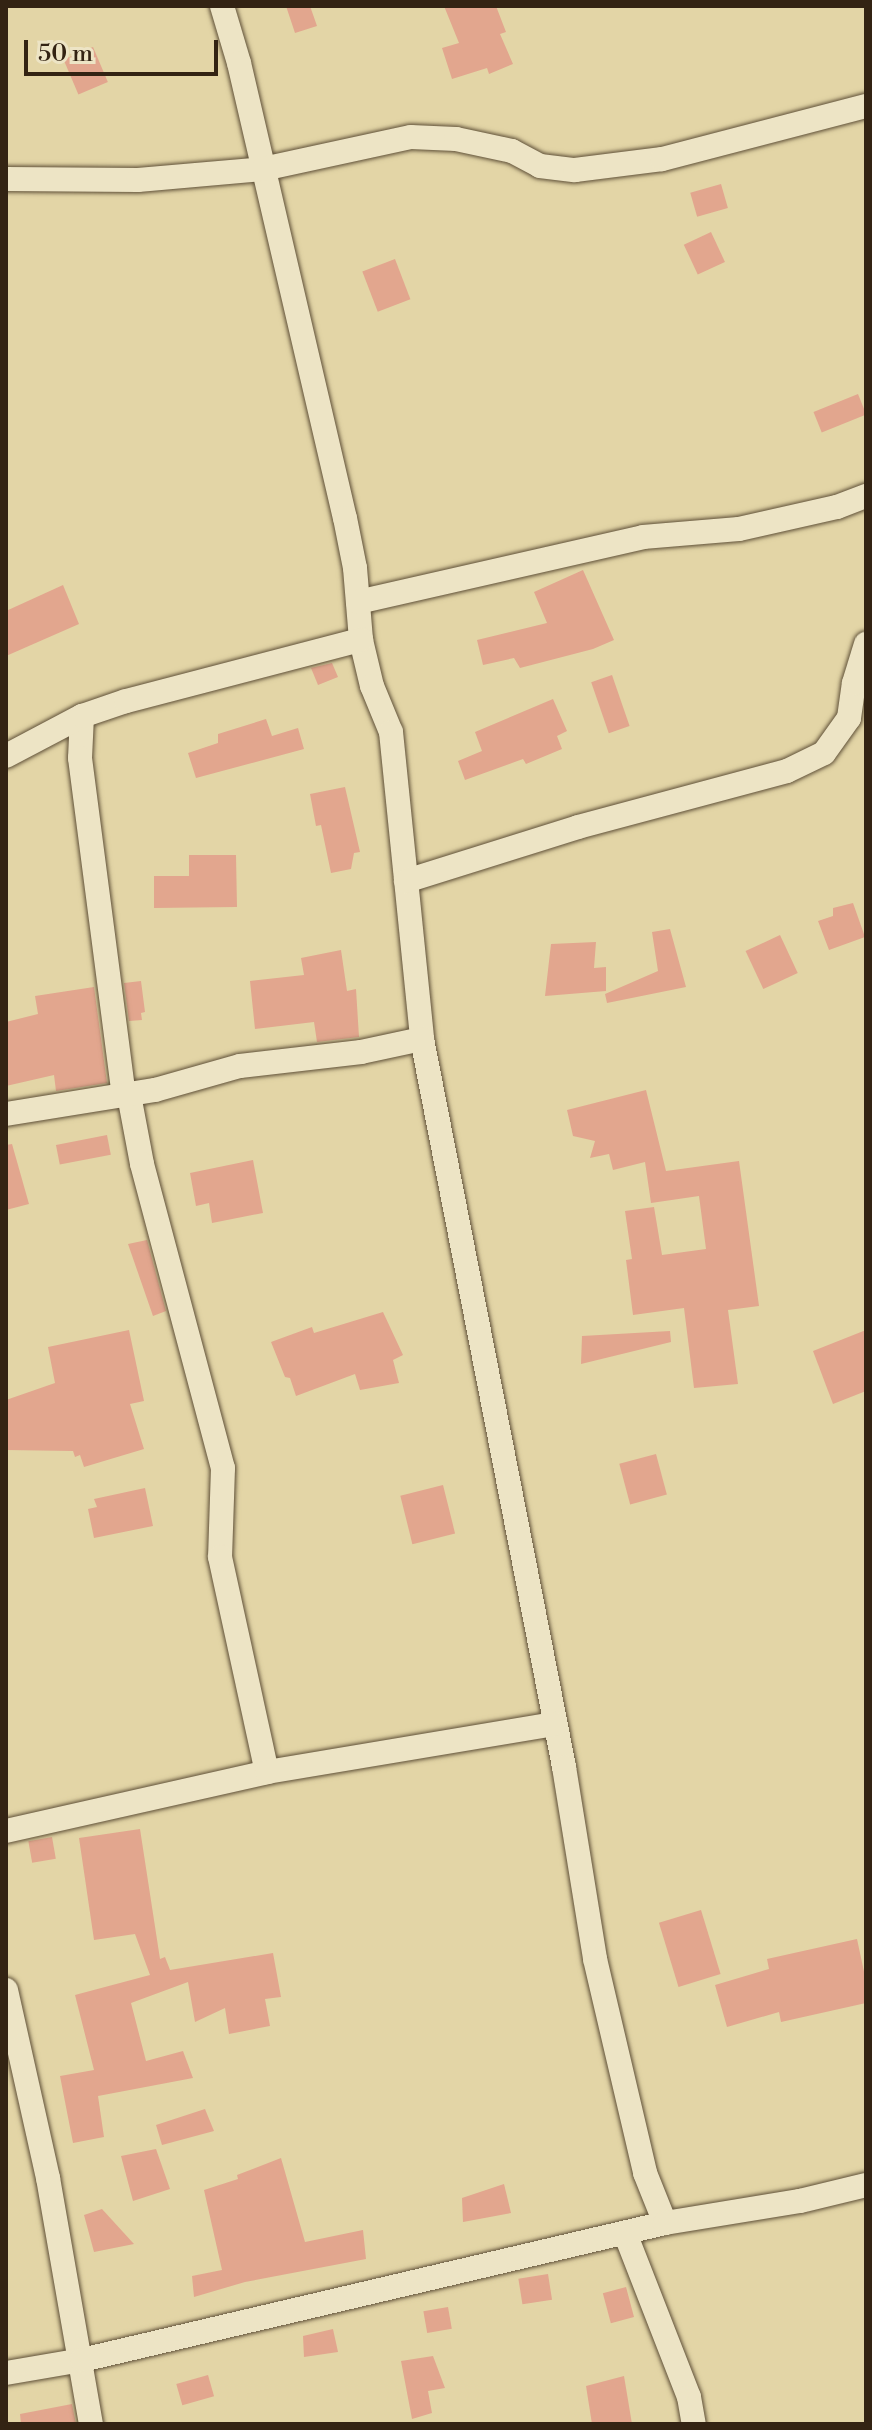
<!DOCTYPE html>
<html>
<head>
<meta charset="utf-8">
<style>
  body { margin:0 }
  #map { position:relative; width:872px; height:2430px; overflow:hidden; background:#e3d5a6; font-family:"Libre Bodoni",serif }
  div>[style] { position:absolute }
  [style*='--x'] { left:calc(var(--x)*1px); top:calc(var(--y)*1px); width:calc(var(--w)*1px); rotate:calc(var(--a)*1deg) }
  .building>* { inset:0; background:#e2a68e; transform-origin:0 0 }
  .roads { filter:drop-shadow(0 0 2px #5f5038) drop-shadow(0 0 2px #5f5038) }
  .minor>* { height:24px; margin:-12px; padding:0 12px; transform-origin:12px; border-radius:12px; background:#ede4c5 }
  span { translate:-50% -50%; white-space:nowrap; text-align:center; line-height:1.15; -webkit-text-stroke:7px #ede4c5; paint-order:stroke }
  .frame { position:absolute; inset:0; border:8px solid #332313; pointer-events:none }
  .scale { position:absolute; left:24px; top:40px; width:194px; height:36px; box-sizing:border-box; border:4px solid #332313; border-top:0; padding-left:10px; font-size:24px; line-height:28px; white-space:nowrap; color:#332313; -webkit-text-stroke:6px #ede4c5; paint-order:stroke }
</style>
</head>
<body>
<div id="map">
  <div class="building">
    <i style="clip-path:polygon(286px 6px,310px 6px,317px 26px,295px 33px)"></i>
    <i style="clip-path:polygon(444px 6px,496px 6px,506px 32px,500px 34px,513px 64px,489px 74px,487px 68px,452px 79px,442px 48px,459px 43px)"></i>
    <i style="left:93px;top:47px;width:38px;height:32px;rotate:67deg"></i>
    <i style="left:721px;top:184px;width:25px;height:32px;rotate:74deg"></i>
    <i style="left:711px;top:232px;width:33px;height:30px;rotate:65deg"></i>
    <i style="left:395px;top:259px;width:43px;height:35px;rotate:69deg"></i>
    <i style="left:858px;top:394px;width:22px;height:48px;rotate:68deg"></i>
    <i style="clip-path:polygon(583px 570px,614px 640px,593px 649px,520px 668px,514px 658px,483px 665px,477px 640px,547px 623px,534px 592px)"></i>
    <i style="clip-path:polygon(63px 585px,79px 624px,6px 656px,6px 611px)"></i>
    <i style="clip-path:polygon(332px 663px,338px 677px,318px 685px,311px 668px)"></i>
    <i style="left:612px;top:675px;width:54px;height:22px;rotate:71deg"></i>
    <i style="clip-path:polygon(553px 699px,567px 731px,557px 736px,562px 749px,526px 764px,523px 759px,465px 780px,458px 761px,482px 751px,475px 732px)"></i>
    <i style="clip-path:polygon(266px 719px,272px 736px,298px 728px,304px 749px,196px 778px,188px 753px,218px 743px,218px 734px)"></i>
    <i style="clip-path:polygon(345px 787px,360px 852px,354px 853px,351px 869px,331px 873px,321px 825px,316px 826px,310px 794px)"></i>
    <i style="clip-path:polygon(189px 855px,236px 855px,237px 907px,154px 908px,154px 876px,189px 876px)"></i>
    <i style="clip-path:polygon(853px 903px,865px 937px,829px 950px,818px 921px,833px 916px,833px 908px)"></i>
    <i style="clip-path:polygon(670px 929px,686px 987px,607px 1003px,605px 994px,658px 971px,652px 932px)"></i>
    <i style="left:780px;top:935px;width:42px;height:38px;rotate:65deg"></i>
    <i style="clip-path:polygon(596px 942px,594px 968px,606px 967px,606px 991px,545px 996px,551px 944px)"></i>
    <i style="clip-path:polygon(341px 950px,347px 991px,356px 989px,359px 1037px,317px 1042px,314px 1022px,255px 1029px,250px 981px,304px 975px,301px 958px)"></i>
    <i style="clip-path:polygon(141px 981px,145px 1012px,141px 1013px,142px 1020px,129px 1021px,124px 983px)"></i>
    <i style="clip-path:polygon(94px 987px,107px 1083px,56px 1091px,54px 1075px,6px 1086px,6px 1022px,38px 1014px,35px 996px)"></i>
    <i style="clip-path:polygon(646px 1090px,666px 1171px,739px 1161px,759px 1306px,728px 1310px,738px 1384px,694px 1388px,684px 1308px,633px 1315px,626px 1260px,632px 1259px,625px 1211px,654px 1207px,662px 1255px,706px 1249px,699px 1196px,651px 1203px,645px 1162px,613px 1170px,609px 1154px,590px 1158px,595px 1141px,573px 1136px,567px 1110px)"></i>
    <i style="left:107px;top:1135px;width:20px;height:52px;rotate:79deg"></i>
    <i style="clip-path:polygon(12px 1144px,29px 1204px,6px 1210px,6px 1145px)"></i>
    <i style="clip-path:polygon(253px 1160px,263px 1213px,212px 1223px,209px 1203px,196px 1206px,190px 1173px)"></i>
    <i style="clip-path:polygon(147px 1240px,166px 1311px,153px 1316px,128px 1244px)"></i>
    <i style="clip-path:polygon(383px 1312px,403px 1355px,393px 1360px,399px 1383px,360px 1390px,355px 1374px,296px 1396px,290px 1378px,285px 1377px,271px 1342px,312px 1327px,314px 1333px)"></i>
    <i style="clip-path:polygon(129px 1330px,144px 1401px,130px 1404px,144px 1449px,84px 1467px,80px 1455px,75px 1457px,73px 1451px,6px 1450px,6px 1400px,55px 1383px,48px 1347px)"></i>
    <i style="clip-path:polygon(866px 1330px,866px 1391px,833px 1404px,813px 1351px)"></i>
    <i style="clip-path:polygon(670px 1331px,671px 1342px,581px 1364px,582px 1336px)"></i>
    <i style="left:656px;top:1454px;width:42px;height:38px;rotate:75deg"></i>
    <i style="left:443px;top:1485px;width:50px;height:44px;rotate:76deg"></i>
    <i style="clip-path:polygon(145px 1488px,153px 1526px,94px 1538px,88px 1509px,97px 1507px,94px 1499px)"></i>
    <i style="clip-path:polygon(140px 1829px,160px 1959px,165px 1957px,170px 1970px,273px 1953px,281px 1997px,265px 1999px,270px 2026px,229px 2034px,225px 2008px,195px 2022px,188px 1982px,131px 2003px,146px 2061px,183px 2051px,193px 2078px,98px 2096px,104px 2137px,73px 2143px,60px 2076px,94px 2070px,75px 1995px,150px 1975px,135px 1934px,94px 1940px,79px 1838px)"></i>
    <i style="left:52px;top:1837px;width:22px;height:24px;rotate:80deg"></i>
    <i style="left:701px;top:1910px;width:67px;height:44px;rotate:73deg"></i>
    <i style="clip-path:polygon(857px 1939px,866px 1981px,866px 2003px,781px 2022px,779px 2012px,727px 2027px,715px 1985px,769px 1969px,767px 1959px)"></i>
    <i style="clip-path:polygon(205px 2109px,214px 2131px,162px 2145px,156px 2125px)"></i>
    <i style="clip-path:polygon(156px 2149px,170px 2189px,133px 2201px,121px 2156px)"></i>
    <i style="clip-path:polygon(281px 2158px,305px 2242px,363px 2230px,366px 2259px,245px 2282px,194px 2297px,192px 2276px,222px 2270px,204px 2190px,238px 2179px,237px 2175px)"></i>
    <i style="clip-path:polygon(504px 2184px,511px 2213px,463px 2222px,462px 2198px)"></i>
    <i style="clip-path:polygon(102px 2209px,134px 2244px,94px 2252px,84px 2215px)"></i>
    <i style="left:548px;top:2274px;width:26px;height:30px;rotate:81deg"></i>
    <i style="left:626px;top:2287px;width:31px;height:24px;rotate:75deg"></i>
    <i style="left:448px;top:2307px;width:22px;height:25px;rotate:80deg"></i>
    <i style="clip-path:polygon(333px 2329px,338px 2352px,304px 2357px,303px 2336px)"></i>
    <i style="clip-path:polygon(433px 2356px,445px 2388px,428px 2391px,432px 2413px,412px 2419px,401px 2361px)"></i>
    <i style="left:208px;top:2375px;width:22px;height:33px;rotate:74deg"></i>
    <i style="clip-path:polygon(624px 2376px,632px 2424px,592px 2424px,586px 2386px)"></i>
    <i style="clip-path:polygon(72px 2404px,76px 2424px,21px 2424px,20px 2414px)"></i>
  </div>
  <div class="roads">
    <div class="minor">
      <i style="--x:222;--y:6;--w:59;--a:73.4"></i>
      <i style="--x:239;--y:63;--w:467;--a:76.9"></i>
      <i style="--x:345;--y:518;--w:51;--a:78.7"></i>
      <i style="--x:355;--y:568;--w:72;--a:85.2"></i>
      <i style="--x:361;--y:640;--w:47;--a:76.6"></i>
      <i style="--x:372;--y:686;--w:50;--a:67.6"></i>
      <i style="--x:391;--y:732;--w:309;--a:84.2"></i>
      <i style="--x:422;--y:1039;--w:742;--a:78.96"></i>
      <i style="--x:564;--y:1767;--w:194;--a:80.8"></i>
      <i style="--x:595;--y:1959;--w:220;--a:76.8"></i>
      <i style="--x:645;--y:2173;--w:54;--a:68.2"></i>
      <i style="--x:6;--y:179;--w:132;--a:0.4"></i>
      <i style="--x:138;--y:180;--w:125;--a:-5"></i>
      <i style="--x:263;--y:169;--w:151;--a:-12.2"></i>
      <i style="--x:411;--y:137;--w:45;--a:2.5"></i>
      <i style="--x:456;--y:139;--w:57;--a:12.1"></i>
      <i style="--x:512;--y:151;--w:32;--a:28"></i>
      <i style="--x:540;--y:166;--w:35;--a:7"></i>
      <i style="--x:575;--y:170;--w:88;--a:-7.2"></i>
      <i style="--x:662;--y:159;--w:211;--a:-14.6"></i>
      <i style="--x:358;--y:602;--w:292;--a:-12.8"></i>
      <i style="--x:643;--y:537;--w:96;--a:-4.8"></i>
      <i style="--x:739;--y:529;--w:100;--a:-12.7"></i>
      <i style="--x:837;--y:507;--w:31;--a:-21"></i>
      <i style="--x:82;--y:716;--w:42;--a:92.7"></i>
      <i style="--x:80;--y:758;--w:341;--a:82.6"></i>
      <i style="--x:6;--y:756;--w:86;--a:-27.8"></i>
      <i style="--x:82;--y:716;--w:46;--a:-18.8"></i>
      <i style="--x:126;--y:701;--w:243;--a:-14.6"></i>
      <i style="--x:406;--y:881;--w:180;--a:-17.4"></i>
      <i style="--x:578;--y:827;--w:216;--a:-15"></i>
      <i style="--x:787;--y:771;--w:41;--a:-25.9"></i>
      <i style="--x:824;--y:753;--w:43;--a:-54.5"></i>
      <i style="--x:849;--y:718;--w:35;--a:-82"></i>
      <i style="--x:854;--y:683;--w:41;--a:-72.9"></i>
      <i style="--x:129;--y:1095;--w:70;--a:79.3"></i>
      <i style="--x:142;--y:1164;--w:315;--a:75.1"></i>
      <i style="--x:223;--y:1468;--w:89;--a:91.9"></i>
      <i style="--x:220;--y:1557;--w:220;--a:77.7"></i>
      <i style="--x:6;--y:1114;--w:151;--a:-9.2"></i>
      <i style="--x:155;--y:1090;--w:88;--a:-15.8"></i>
      <i style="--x:240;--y:1066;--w:122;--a:-6.6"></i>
      <i style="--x:361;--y:1052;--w:62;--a:-12"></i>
      <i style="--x:6;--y:1831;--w:268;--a:-12.7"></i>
      <i style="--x:267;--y:1772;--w:292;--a:-9.5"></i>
      <i style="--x:6;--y:1990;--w:193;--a:77.4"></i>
      <i style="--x:48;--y:2178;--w:250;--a:80.1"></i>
      <i style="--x:625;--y:2233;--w:176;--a:68.7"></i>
      <i style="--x:689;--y:2397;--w:27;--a:80"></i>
      <i style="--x:6;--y:2373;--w:77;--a:-9.7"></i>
      <i style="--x:82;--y:2360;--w:599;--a:-13.22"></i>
      <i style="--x:665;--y:2223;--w:137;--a:-9.3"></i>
      <i style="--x:800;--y:2201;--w:68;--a:-13.6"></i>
    </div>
  </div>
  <div class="frame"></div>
  <div class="scale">50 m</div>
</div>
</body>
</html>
